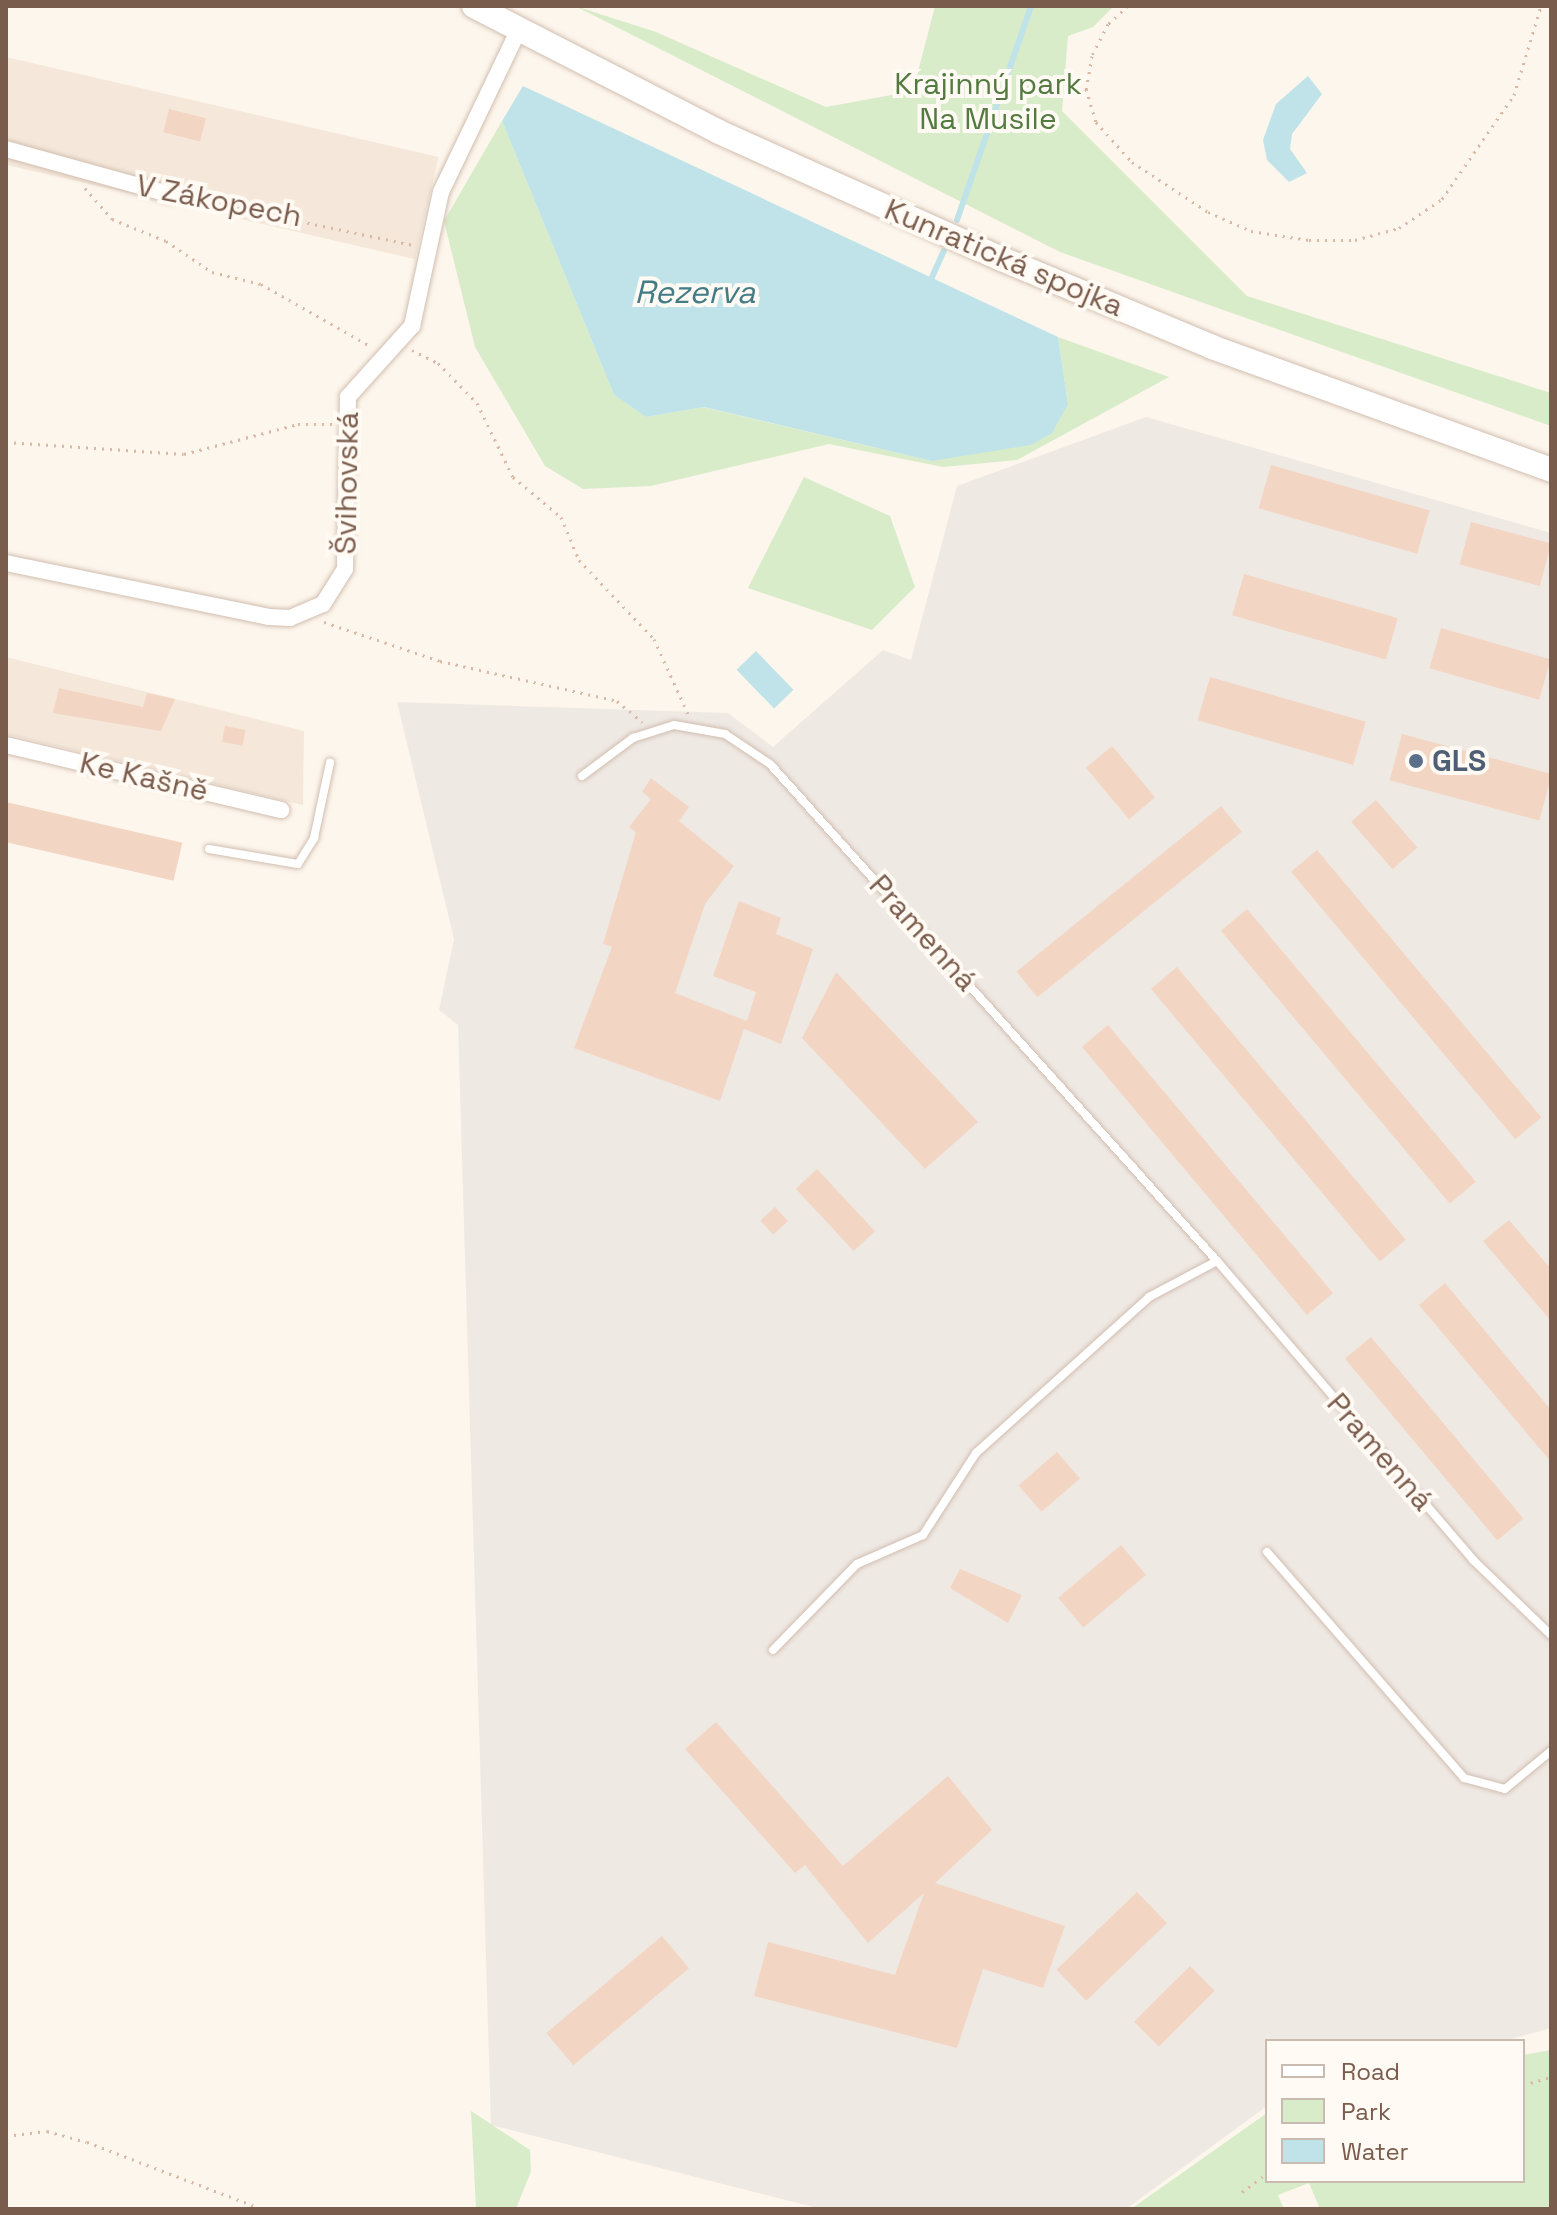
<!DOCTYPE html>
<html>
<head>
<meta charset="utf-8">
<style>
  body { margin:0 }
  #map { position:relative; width:1557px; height:2215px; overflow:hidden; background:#fdf6ec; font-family:"Space Grotesk",sans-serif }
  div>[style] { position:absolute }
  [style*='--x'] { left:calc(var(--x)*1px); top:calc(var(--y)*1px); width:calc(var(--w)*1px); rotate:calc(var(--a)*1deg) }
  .residential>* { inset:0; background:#f5e8da; transform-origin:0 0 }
  .industrial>* { inset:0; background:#efe9e4 }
  .green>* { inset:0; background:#d8ecc9 }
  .water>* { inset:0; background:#bfe3e8; transform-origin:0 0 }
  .stream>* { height:6px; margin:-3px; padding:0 3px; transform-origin:3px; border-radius:3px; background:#bfe3e8 }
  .building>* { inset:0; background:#f3d5c3; transform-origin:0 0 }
  .path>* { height:3px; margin-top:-1.5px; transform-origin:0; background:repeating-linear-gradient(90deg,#d9b8a5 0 2px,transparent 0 8px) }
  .roads { filter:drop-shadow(0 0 2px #d1beb0) drop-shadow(0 0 2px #d1beb0) }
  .lane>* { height:8px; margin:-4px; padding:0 4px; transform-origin:4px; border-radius:4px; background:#fff }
  .street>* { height:16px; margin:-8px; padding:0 8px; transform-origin:8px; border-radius:8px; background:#fff }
  .secondary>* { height:24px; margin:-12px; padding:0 12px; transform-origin:12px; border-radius:12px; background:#fff }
  .dots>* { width:22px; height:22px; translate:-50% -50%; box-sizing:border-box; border:4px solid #fffaf3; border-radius:50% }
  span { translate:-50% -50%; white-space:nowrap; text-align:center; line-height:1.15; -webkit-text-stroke:8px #fffaf3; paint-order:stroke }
  .park-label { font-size:30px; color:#537a41 }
  .street-label { font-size:30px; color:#7a5c4d }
  .service-label { font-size:30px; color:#4e5e75; font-weight:700 }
  .left { translate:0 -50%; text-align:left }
  .water-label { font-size:32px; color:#437c86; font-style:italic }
  .frame { position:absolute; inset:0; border:8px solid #7a5c4d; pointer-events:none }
  .legend { position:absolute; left:1265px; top:2039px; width:260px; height:144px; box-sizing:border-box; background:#fffaf3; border:2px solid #cabbb1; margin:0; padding:10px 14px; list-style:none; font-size:24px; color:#7a5c4d }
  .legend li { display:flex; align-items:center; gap:16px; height:40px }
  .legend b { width:40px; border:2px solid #cabbb1 }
</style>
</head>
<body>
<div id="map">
  <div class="residential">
    <i style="left:6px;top:57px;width:444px;height:105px;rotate:13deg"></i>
    <i style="clip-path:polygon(6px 657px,304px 731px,303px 805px,6px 734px)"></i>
  </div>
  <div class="industrial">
    <i style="clip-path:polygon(1146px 417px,1551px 533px,1551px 2028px,1504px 2041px,1267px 2041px,1267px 2106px,1126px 2209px,821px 2209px,491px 2125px,458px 1025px,439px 1010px,454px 939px,397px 702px,728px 713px,773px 747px,883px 650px,911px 660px,957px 486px)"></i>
  </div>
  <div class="green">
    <i style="clip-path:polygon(575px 6px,656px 32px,826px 107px,913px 91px,935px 6px,1114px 6px,1093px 27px,1068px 36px,1062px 111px,1247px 296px,1551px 393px,1551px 426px,1060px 252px)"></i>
    <i style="clip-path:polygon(502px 121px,614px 395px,646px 417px,703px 407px,932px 461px,1068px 404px,1058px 337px,1169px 377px,1017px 460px,943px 467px,829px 444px,651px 486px,583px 489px,545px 466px,475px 347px,444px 221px)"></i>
    <i style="clip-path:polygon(804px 477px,890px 516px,915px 587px,872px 630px,748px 588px)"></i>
    <i style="clip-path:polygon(1551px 2050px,1551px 2209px,1320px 2209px,1309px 2183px,1278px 2195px,1284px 2209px,1131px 2209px,1267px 2113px,1267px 2181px,1523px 2181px,1523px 2055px)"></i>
    <i style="clip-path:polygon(471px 2111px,530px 2150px,531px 2171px,516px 2209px,476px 2209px)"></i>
  </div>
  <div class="water">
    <i style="clip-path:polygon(1308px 76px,1322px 94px,1292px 134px,1290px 149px,1307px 173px,1289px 182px,1267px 160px,1263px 140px,1276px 104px)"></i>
    <i style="clip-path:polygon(523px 86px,1058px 337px,1068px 404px,1052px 433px,1031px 445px,932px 461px,704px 407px,646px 417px,614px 395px,502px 121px)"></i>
    <i style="left:756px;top:651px;width:54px;height:27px;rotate:46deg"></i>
  </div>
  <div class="stream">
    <i style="--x:957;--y:220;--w:226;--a:-70.9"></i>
    <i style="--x:929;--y:284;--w:36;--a:-66"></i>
  </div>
  <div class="building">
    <i style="left:169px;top:109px;width:38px;height:24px;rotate:14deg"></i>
    <i style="left:1271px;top:465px;width:165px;height:45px;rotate:16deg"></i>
    <i style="left:1471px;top:522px;width:83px;height:44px;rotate:15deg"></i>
    <i style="left:1244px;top:574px;width:160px;height:43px;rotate:16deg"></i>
    <i style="left:1441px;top:628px;width:114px;height:42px;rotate:16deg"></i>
    <i style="left:1210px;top:677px;width:162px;height:45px;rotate:16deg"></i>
    <i style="clip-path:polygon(59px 688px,143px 707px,147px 693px,175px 699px,161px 731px,53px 713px)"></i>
    <i style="left:225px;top:726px;width:21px;height:16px;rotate:11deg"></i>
    <i style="left:1402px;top:734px;width:155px;height:48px;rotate:15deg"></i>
    <i style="left:1112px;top:746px;width:67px;height:34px;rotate:50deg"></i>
    <i style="clip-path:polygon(651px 778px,689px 807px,679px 821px,734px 866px,705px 904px,675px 993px,747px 1021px,756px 992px,713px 976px,739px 901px,781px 918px,776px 934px,813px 949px,781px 1044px,744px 1029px,746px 1023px,720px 1101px,574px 1048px,612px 947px,603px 944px,636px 832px,629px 827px,651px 799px,642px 792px)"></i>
    <i style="left:1376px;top:800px;width:63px;height:33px;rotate:49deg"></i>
    <i style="left:6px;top:802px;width:181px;height:39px;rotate:13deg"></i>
    <i style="left:1221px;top:806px;width:33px;height:263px;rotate:51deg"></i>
    <i style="left:1317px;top:850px;width:349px;height:34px;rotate:50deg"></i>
    <i style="left:1247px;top:909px;width:356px;height:34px;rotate:50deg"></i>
    <i style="left:1177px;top:967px;width:356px;height:34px;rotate:50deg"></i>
    <i style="clip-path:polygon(836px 972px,978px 1122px,925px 1169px,802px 1038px)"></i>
    <i style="left:1108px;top:1025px;width:350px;height:34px;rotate:50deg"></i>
    <i style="left:817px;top:1169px;width:85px;height:29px;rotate:47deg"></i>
    <i style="left:775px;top:1207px;width:19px;height:20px;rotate:47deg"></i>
    <i style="clip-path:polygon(1509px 1220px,1551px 1269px,1551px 1321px,1483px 1241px)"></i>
    <i style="clip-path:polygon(1445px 1283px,1551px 1410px,1551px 1462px,1419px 1305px)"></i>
    <i style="left:1371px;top:1337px;width:237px;height:34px;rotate:50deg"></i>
    <i style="left:1057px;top:1452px;width:35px;height:51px;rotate:49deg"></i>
    <i style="left:1121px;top:1545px;width:39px;height:82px;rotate:50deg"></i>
    <i style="clip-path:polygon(960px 1569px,1022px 1595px,1008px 1623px,950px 1588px)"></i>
    <i style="clip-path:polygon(716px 1722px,843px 1866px,948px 1776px,992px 1830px,935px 1883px,1065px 1926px,1043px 1988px,983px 1969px,957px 2048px,754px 1996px,768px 1942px,895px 1975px,924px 1893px,868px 1943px,805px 1865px,795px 1873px,685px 1749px)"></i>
    <i style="left:1137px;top:1892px;width:43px;height:112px;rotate:46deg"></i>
    <i style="left:662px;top:1936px;width:42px;height:151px;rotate:50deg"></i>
    <i style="left:1190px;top:1966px;width:35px;height:79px;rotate:45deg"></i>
  </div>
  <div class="path">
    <i style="--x:1128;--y:6;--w:27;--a:138"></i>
    <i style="--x:1108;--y:24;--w:36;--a:117"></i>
    <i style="--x:1092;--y:56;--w:34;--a:100"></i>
    <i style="--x:1086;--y:89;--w:34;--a:73"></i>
    <i style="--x:1096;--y:122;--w:54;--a:48"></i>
    <i style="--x:1132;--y:162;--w:91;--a:33.3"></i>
    <i style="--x:1208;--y:212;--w:47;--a:23.8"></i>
    <i style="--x:1251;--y:231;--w:59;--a:8.8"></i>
    <i style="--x:1309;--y:240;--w:46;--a:0"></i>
    <i style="--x:1355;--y:240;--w:46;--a:-15.3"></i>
    <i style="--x:1399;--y:228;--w:52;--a:-34"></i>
    <i style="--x:1442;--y:199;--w:126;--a:-55.3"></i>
    <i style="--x:1514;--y:95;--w:93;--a:-73.1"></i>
    <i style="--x:85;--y:188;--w:41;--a:48.9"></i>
    <i style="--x:112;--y:219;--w:58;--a:22.2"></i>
    <i style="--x:166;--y:241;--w:55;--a:34"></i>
    <i style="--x:212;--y:272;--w:50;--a:13.8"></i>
    <i style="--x:261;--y:284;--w:125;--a:29.6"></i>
    <i style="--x:190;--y:198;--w:228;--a:11.9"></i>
    <i style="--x:412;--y:350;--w:29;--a:27"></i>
    <i style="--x:438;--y:363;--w:56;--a:45.7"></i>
    <i style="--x:477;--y:403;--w:82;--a:64.1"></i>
    <i style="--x:513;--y:477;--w:62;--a:39.8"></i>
    <i style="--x:561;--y:517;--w:47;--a:67.3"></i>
    <i style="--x:579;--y:560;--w:109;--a:46.5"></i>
    <i style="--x:654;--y:639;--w:82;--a:65.6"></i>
    <i style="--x:6;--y:442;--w:178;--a:3.9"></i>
    <i style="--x:184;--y:454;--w:118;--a:-14.7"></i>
    <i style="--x:298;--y:424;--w:34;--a:0"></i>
    <i style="--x:324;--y:622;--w:122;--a:18.6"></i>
    <i style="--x:440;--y:661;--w:181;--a:12.7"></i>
    <i style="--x:617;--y:701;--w:33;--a:40"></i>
    <i style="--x:1523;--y:2085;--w:29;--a:-16"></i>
    <i style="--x:6;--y:2136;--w:41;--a:-7"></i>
    <i style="--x:47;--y:2131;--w:41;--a:15.4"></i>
    <i style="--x:87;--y:2142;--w:187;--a:20.9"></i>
    <i style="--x:1242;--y:2192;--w:31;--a:-37"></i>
  </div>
  <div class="roads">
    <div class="lane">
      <i style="--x:582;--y:776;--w:64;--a:-36.7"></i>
      <i style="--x:633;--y:738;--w:43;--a:-17.6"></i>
      <i style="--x:674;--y:725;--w:52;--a:10"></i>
      <i style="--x:725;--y:734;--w:54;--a:33.7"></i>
      <i style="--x:770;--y:764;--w:668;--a:48.03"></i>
      <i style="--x:1217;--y:1261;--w:394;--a:49.4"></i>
      <i style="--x:1473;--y:1560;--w:108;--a:43.9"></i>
      <i style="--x:209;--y:849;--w:90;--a:9.6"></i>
      <i style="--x:298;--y:864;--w:31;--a:-58"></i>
      <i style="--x:314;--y:838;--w:77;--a:-78"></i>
      <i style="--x:1267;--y:1552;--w:300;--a:48.9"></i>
      <i style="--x:1464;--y:1778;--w:42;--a:15"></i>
      <i style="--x:1505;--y:1789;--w:60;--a:-39.6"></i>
      <i style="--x:773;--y:1650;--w:120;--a:-45.7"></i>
      <i style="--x:857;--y:1564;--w:72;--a:-23.7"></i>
      <i style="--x:923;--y:1535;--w:98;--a:-57.1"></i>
      <i style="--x:976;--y:1453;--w:233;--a:-42"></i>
      <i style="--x:1149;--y:1297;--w:77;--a:-27.9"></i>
    </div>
    <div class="street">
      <i style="--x:6;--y:149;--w:172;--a:15.5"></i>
      <i style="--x:6;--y:563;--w:268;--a:11.6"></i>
      <i style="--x:269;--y:617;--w:21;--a:3"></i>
      <i style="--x:290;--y:618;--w:36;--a:-23"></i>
      <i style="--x:323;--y:604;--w:41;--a:-57.8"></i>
      <i style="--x:345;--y:569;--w:172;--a:-89"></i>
      <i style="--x:348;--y:397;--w:96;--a:-48"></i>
      <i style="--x:412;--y:326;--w:137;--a:-77.8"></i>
      <i style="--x:441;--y:192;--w:181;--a:-64.4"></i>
      <i style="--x:6;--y:745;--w:283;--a:13.3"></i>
    </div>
    <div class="secondary">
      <i style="--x:474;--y:6;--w:276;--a:27.2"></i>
      <i style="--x:719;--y:132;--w:310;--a:24.2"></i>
      <i style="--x:1002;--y:259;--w:228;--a:22.7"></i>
      <i style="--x:1212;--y:347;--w:361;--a:19.9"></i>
    </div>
  </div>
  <div class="dots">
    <i style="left:1416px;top:761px;background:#5c6f8a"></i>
  </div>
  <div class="park-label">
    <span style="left:988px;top:101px">Krajinný park<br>Na Musile</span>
  </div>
  <div class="street-label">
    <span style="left:219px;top:201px;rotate:11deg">V Zákopech</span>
    <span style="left:1004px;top:258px;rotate:23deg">Kunratická spojka</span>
    <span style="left:347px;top:483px;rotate:-89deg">Švihovská</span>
    <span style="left:144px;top:777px;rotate:13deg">Ke Kašně</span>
    <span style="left:923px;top:933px;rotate:48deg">Pramenná</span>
    <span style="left:1380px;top:1452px;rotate:49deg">Pramenná</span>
  </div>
  <div class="service-label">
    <span class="left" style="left:1432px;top:761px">GLS</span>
  </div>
  <div class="water-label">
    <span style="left:695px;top:292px">Rezerva</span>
  </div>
  <div class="frame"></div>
  <ul class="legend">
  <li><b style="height:10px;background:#fff"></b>Road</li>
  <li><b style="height:22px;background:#d8ecc9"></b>Park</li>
  <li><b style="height:22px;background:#bfe3e8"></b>Water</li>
  </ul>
</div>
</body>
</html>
